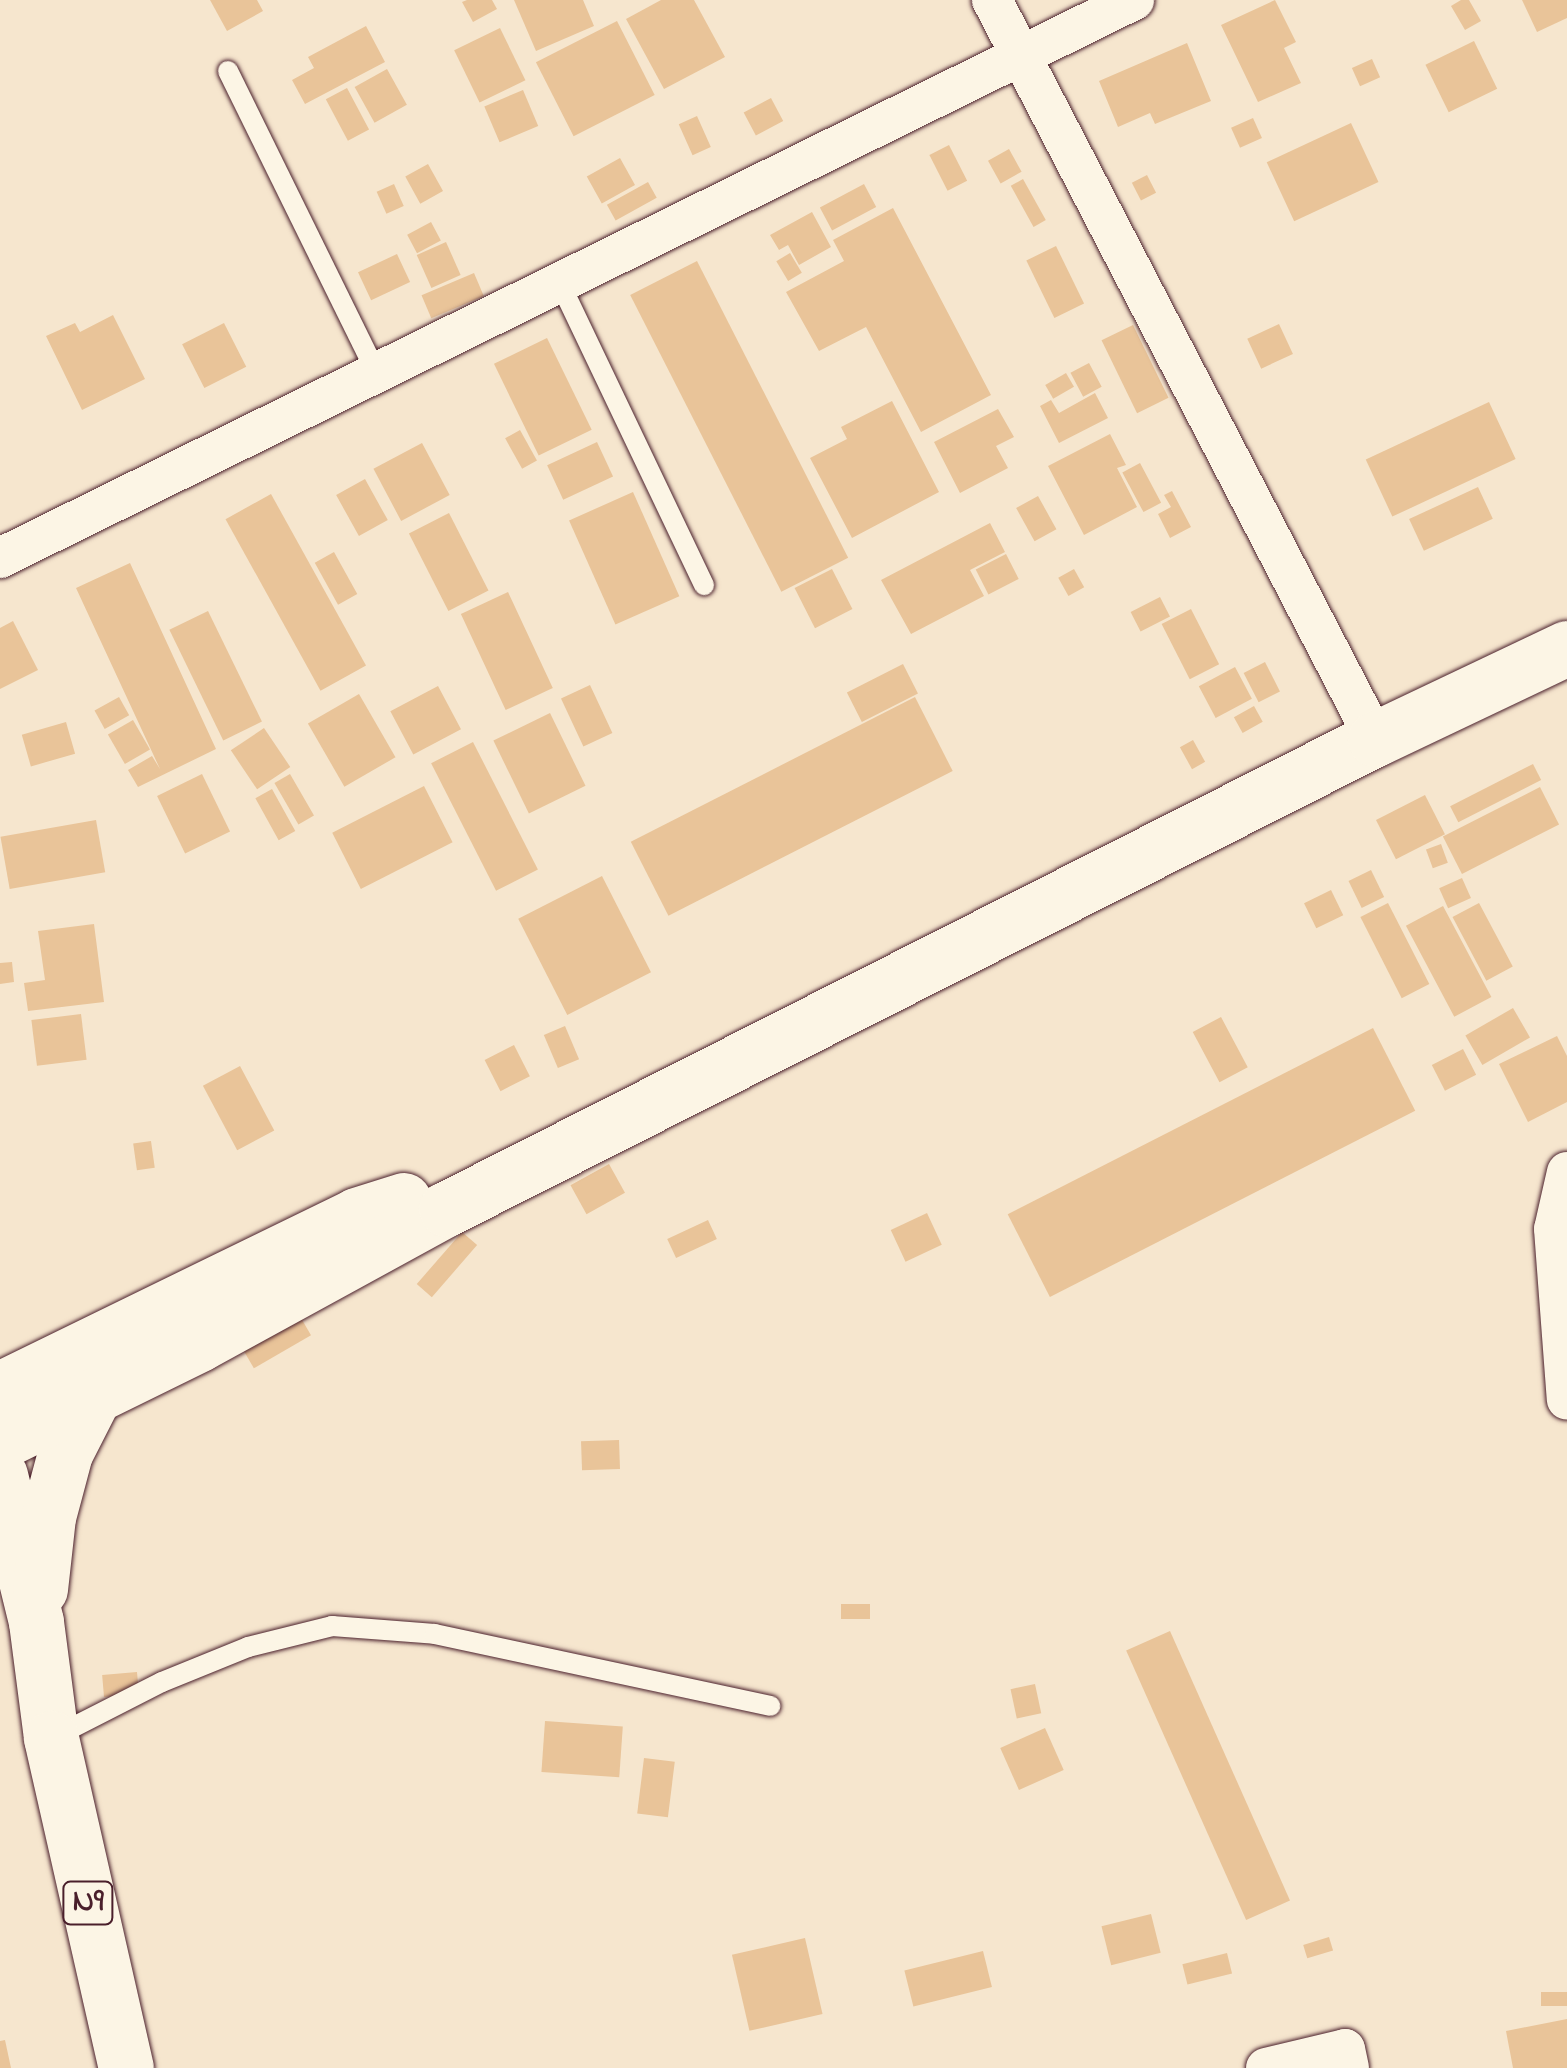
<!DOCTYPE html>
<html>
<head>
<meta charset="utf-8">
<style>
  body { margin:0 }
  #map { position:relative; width:1567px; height:2068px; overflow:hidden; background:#f6e6ce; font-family:"Indie Flower",sans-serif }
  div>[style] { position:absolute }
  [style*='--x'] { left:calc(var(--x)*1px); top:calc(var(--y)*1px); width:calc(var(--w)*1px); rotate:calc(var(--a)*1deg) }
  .building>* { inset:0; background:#e9c499; transform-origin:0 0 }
  .roads { filter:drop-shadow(0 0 2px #4a1f2b) drop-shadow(0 0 2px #4a1f2b) }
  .service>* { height:20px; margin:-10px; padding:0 10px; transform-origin:10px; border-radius:10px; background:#fcf5e5 }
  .minor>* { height:40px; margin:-20px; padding:0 20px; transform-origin:20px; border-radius:20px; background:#fcf5e5 }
  .primary>* { height:55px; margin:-27.5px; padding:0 27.5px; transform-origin:27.5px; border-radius:27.5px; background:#fcf5e5 }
  .trunk>* { height:55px; margin:-27.5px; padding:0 27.5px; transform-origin:27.5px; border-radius:27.5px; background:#fcf5e5 }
  span { translate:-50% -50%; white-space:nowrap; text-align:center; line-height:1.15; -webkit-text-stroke:8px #fcf5e5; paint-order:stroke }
  .shield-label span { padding:2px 8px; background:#fcf5e5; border:2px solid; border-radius:8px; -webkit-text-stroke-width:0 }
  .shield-label { font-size:32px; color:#4a1f2b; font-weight:700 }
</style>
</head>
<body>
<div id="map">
  <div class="building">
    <i style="clip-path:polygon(210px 0,257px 0,263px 11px,227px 31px)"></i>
    <i style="clip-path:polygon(467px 0,492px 0,497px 9px,473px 22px,462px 2px)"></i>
    <i style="clip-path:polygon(514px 0,583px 0,594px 26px,536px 51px)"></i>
    <i style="clip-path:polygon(661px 0,694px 0,725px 57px,664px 89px,626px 19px)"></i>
    <i style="clip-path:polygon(1275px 0,1296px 42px,1284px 48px,1301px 83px,1258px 102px,1221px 25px)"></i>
    <i style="clip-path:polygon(1461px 0,1469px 0,1481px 21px,1465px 30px,1451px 6px)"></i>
    <i style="clip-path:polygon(1522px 0,1567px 0,1567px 18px,1537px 32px)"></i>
    <i style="left:617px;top:21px;width:83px;height:91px;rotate:63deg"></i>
    <i style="clip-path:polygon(366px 26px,385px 62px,305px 104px,292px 80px,314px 68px,308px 57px)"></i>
    <i style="left:500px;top:28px;width:58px;height:51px;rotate:64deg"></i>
    <i style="left:1474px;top:41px;width:53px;height:54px;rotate:64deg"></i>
    <i style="clip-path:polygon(1187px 43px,1211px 101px,1155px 124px,1150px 113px,1118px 127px,1099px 81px)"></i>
    <i style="left:1372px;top:59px;width:20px;height:22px;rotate:66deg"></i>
    <i style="left:387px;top:69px;width:41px;height:37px;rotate:61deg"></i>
    <i style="left:347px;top:88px;width:47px;height:24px;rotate:62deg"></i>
    <i style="left:523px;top:90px;width:39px;height:42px;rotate:67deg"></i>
    <i style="left:771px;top:98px;width:26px;height:31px;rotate:62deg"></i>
    <i style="left:697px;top:116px;width:34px;height:20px;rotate:66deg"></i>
    <i style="left:1253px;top:118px;width:22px;height:24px;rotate:66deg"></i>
    <i style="left:1351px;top:123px;width:65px;height:93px;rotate:65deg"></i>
    <i style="left:949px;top:145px;width:40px;height:22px;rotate:63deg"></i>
    <i style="left:1009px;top:149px;width:26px;height:24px;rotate:61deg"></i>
    <i style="left:620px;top:158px;width:31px;height:38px;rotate:61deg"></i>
    <i style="left:428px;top:164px;width:31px;height:26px;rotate:61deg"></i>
    <i style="left:1147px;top:175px;width:20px;height:17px;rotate:63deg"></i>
    <i style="left:1023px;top:179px;width:47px;height:14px;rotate:61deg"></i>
    <i style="left:648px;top:182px;width:18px;height:47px;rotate:61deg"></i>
    <i style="left:394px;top:184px;width:24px;height:19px;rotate:66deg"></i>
    <i style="left:864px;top:184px;width:26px;height:50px;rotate:62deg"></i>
    <i style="clip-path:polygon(893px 208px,991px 395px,921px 432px,866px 327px,819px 351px,786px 292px,844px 261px,833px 240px)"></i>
    <i style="clip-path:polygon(812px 212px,831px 247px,799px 265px,788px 245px,779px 250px,770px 235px)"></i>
    <i style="left:431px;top:222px;width:21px;height:27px;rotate:62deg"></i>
    <i style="left:446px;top:242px;width:36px;height:32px;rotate:66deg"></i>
    <i style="left:1056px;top:246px;width:64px;height:33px;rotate:64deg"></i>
    <i style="left:790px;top:253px;width:23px;height:16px;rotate:59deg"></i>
    <i style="left:397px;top:254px;width:31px;height:43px;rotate:65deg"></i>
    <i style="left:697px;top:261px;width:333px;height:75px;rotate:63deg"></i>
    <i style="left:474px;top:273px;width:25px;height:57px;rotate:67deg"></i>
    <i style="clip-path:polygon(113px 315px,145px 379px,82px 410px,46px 336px,75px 323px,80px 332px)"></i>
    <i style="left:224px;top:323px;width:49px;height:47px;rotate:63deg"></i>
    <i style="left:1279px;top:324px;width:33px;height:35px;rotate:65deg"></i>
    <i style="left:1133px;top:325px;width:81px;height:35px;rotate:64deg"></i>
    <i style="left:547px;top:338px;width:102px;height:59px;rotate:64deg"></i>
    <i style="left:1089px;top:363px;width:27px;height:21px;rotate:62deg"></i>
    <i style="left:1066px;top:373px;width:16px;height:24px;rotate:60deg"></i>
    <i style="clip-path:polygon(1095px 393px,1108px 418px,1059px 443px,1040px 406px,1051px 400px,1059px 413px)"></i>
    <i style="clip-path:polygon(892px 401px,939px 492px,852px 538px,810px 458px,847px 439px,841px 427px)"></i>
    <i style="left:1489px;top:402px;width:63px;height:136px;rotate:65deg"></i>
    <i style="clip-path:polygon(998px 409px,1014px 437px,996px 446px,1008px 468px,960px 493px,934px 442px)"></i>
    <i style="left:520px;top:430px;width:35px;height:17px;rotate:61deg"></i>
    <i style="clip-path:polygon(1110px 434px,1126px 465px,1117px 468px,1137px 507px,1084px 535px,1048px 466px)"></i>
    <i style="left:597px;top:442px;width:38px;height:55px;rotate:65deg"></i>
    <i style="left:422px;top:443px;width:59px;height:55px;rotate:62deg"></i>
    <i style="left:1140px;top:463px;width:45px;height:20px;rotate:62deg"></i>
    <i style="left:365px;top:479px;width:47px;height:33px;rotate:61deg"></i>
    <i style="left:1478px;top:487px;width:35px;height:76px;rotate:65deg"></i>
    <i style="clip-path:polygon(1172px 491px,1191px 527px,1170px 538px,1158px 514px,1171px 507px,1164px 495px)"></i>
    <i style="left:633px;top:492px;width:114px;height:70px;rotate:66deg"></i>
    <i style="left:271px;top:494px;width:196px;height:52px;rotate:61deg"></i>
    <i style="left:1038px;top:496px;width:38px;height:25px;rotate:61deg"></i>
    <i style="left:449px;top:513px;width:87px;height:45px;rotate:63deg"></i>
    <i style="clip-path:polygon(990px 523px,1005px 552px,970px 570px,984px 596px,911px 634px,881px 580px)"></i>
    <i style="left:334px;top:552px;width:48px;height:22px;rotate:61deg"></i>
    <i style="left:1006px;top:554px;width:28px;height:34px;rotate:63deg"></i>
    <i style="clip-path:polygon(130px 563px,216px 749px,138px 787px,128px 770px,152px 756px,160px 769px,76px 588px)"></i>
    <i style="left:832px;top:569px;width:45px;height:42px;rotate:63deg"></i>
    <i style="left:1074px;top:569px;width:21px;height:18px;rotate:61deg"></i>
    <i style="left:508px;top:592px;width:106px;height:52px;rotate:65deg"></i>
    <i style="left:1160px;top:597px;width:22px;height:33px;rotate:63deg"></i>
    <i style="left:1191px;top:609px;width:62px;height:33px;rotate:63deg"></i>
    <i style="left:208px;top:611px;width:123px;height:43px;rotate:64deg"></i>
    <i style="clip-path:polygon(13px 621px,38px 670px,0 689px,0 628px)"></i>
    <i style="left:1265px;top:662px;width:33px;height:24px;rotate:63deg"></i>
    <i style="left:903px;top:664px;width:33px;height:63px;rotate:63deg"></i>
    <i style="left:1235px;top:667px;width:36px;height:41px;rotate:62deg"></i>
    <i style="left:590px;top:685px;width:53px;height:32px;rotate:65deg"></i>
    <i style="left:438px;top:686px;width:49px;height:54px;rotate:62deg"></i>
    <i style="left:359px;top:694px;width:73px;height:59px;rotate:60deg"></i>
    <i style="left:119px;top:697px;width:21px;height:28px;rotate:61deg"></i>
    <i style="left:915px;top:697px;width:83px;height:319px;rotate:63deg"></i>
    <i style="left:1254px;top:706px;width:18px;height:23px;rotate:61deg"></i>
    <i style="left:550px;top:713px;width:81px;height:63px;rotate:64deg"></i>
    <i style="left:133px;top:720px;width:34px;height:29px;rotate:60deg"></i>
    <i style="left:66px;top:722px;width:33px;height:46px;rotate:74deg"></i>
    <i style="left:264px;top:728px;width:47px;height:40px;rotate:56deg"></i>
    <i style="left:1193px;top:740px;width:25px;height:15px;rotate:61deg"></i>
    <i style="left:473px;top:742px;width:143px;height:47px;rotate:63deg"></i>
    <i style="left:1533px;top:764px;width:18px;height:93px;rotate:63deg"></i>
    <i style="left:202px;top:774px;width:64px;height:50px;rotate:64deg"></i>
    <i style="left:290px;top:774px;width:48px;height:18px;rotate:60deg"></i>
    <i style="left:424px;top:786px;width:63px;height:103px;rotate:63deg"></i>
    <i style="left:1540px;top:787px;width:42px;height:109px;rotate:63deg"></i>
    <i style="left:272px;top:789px;width:48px;height:19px;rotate:61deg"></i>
    <i style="left:1425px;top:795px;width:44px;height:55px;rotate:63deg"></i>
    <i style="left:96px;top:820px;width:53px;height:97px;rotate:80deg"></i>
    <i style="left:1441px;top:844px;width:20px;height:16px;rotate:70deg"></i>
    <i style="left:1371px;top:870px;width:30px;height:25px;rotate:64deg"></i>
    <i style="left:602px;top:876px;width:108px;height:94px;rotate:63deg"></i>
    <i style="left:1462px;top:878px;width:22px;height:25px;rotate:66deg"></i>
    <i style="left:1331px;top:890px;width:28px;height:30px;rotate:64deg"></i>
    <i style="left:1388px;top:903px;width:91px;height:31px;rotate:63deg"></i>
    <i style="left:1479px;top:903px;width:72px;height:30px;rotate:62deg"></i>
    <i style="left:1443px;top:906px;width:103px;height:42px;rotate:62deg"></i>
    <i style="clip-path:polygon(94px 924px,104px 1002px,28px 1011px,24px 983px,45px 980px,38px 931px)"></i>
    <i style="clip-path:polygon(12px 962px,14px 982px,0 984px,0 963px)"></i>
    <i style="left:1513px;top:1008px;width:34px;height:55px;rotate:60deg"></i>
    <i style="left:81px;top:1014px;width:46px;height:50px;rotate:83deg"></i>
    <i style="left:1221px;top:1017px;width:57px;height:32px;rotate:62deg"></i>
    <i style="left:565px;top:1026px;width:36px;height:23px;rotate:67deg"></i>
    <i style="left:1373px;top:1028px;width:93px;height:410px;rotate:63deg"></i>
    <i style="clip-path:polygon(1557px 1036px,1567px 1056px,1567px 1102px,1528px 1122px,1499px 1064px)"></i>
    <i style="left:514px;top:1045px;width:35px;height:33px;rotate:63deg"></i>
    <i style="left:1463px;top:1049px;width:29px;height:35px;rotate:63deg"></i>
    <i style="left:240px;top:1066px;width:73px;height:42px;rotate:62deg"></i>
    <i style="left:151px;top:1141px;width:27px;height:18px;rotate:82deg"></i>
    <i style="left:609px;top:1164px;width:33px;height:44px;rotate:61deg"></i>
    <i style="left:927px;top:1213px;width:35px;height:40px;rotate:65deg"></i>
    <i style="left:708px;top:1220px;width:21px;height:45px;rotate:65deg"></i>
    <i style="left:462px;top:1232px;width:20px;height:69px;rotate:41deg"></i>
    <i style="left:301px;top:1318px;width:20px;height:66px;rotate:60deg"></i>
    <i style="left:619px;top:1440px;width:29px;height:38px;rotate:88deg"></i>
    <i style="left:841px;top:1604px;width:29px;height:15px"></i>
    <i style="left:1170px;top:1631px;width:295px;height:48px;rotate:66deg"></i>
    <i style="left:137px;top:1672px;width:22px;height:35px;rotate:85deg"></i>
    <i style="left:1035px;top:1684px;width:30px;height:25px;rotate:78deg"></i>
    <i style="left:545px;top:1721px;width:78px;height:51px;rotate:4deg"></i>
    <i style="left:1045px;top:1728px;width:46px;height:49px;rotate:66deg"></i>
    <i style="left:644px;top:1758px;width:31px;height:56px;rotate:7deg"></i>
    <i style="left:1151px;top:1914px;width:40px;height:51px;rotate:76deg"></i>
    <i style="left:1329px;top:1937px;width:14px;height:27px;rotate:73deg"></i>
    <i style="left:805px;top:1938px;width:78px;height:75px;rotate:77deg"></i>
    <i style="left:983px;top:1951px;width:37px;height:81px;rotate:76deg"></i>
    <i style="left:1227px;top:1953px;width:21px;height:46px;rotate:76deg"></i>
    <i style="left:1567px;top:1992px;width:14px;height:26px;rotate:90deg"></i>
    <i style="clip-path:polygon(1567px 2019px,1567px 2068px,1513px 2068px,1506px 2031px)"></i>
    <i style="clip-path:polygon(5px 2040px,11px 2068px,0 2068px,0 2041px)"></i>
  </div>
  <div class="roads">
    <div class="service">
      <i style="--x:228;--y:71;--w:335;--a:63.8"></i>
      <i style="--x:559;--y:281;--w:337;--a:64.5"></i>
      <i style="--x:52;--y:1738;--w:123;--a:-27"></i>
      <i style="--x:162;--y:1682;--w:93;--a:-22.1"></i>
      <i style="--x:248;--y:1647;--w:87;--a:-14"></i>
      <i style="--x:332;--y:1626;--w:103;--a:4.4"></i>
      <i style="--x:435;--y:1634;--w:343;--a:12.1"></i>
    </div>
    <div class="minor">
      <i style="--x:992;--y:0;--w:832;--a:62.6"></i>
      <i style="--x:0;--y:558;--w:1264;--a:-26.2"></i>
      <i style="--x:1567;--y:1172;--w:58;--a:102.8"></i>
      <i style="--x:1554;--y:1229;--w:171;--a:85.7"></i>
      <i style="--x:1266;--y:2068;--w:81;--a:-13.5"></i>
      <i style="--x:1345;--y:2049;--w:19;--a:78"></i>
    </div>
    <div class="primary">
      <i style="--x:0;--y:1475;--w:151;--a:76.2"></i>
      <i style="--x:36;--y:1622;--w:117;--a:82.6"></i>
      <i style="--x:51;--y:1738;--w:338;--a:77.2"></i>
      <i style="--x:40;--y:1589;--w:72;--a:-83.7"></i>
      <i style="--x:48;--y:1517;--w:66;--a:-75.1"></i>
      <i style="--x:65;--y:1453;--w:64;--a:-63"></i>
    </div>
    <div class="trunk">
      <i style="--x:0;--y:1389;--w:396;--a:-26"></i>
      <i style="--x:356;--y:1215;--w:50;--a:-17.4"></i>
      <i style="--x:0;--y:1442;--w:222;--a:-26.2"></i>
      <i style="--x:199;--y:1344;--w:281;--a:-28.7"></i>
      <i style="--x:446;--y:1209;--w:1041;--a:-26.84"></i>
      <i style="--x:1375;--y:739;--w:212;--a:-25.4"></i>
    </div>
  </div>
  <div class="shield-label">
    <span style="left:88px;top:1903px">N9</span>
  </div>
</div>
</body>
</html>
